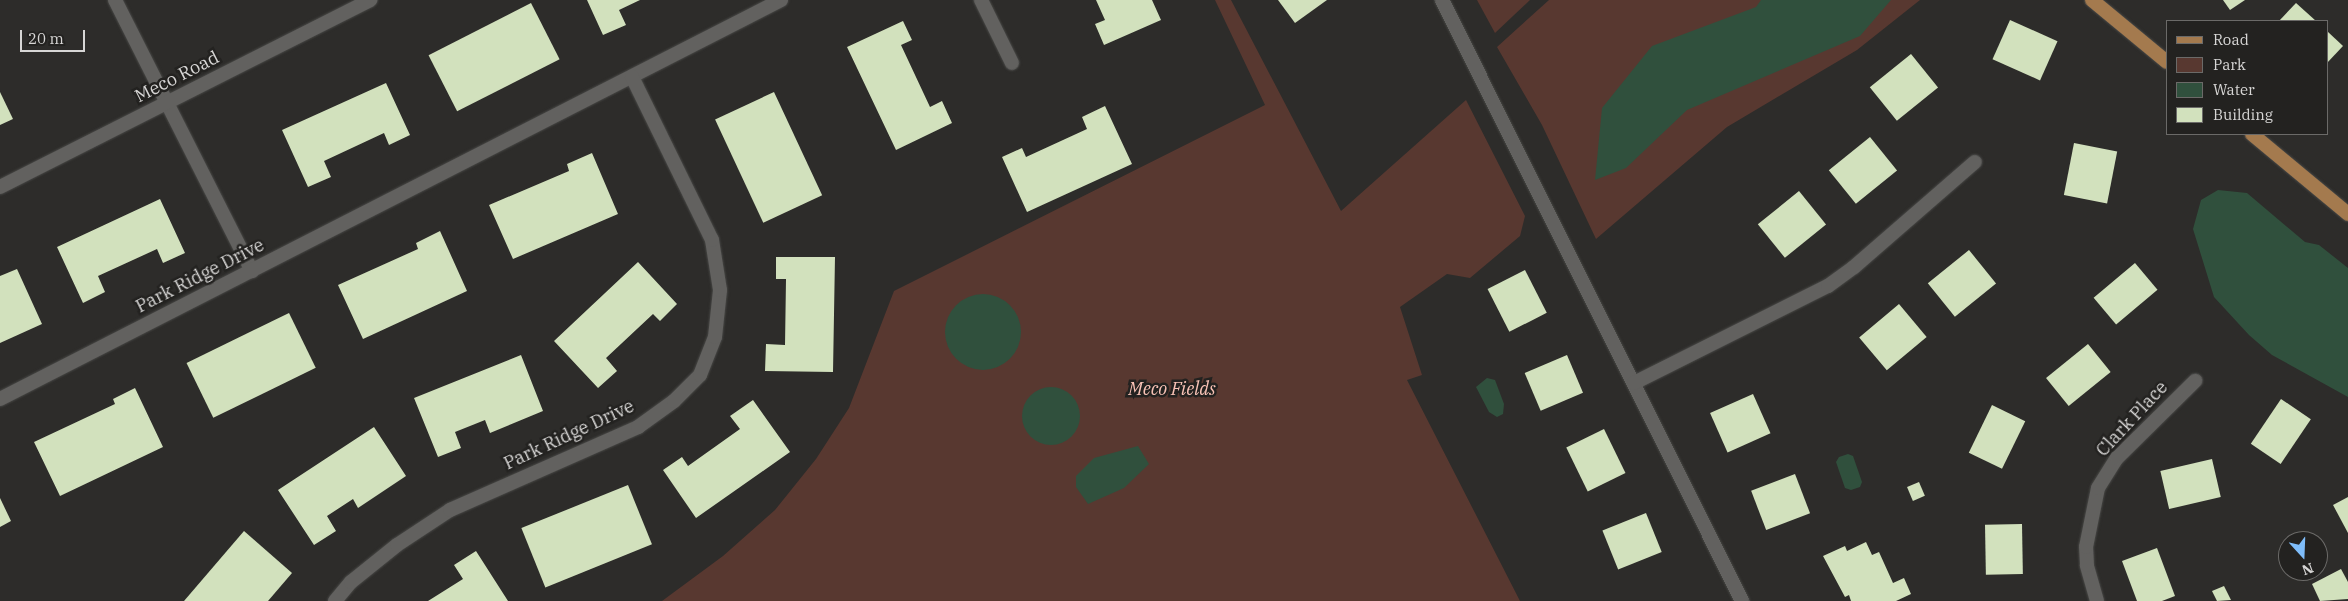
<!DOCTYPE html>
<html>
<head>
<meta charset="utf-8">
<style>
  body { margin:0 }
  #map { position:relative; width:2348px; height:601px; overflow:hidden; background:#2d2c2a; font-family:"IBM Plex Serif",serif }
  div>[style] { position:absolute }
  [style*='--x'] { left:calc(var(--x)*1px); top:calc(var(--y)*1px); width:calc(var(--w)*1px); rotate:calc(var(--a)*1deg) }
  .green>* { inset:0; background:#583830 }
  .water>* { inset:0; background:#30503d }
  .round { border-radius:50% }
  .building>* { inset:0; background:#d2e1bd; transform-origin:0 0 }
  .roads { filter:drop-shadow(0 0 1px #474745) drop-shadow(0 0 1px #474745) }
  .minor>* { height:14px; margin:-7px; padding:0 7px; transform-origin:7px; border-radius:7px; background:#62615f }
  .primary>* { height:14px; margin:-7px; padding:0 7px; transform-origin:7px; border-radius:7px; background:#a47a4e }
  span { translate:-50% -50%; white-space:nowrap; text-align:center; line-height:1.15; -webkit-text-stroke:5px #232220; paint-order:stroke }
  .street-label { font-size:18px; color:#d7d6d5 }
  .park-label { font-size:18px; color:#f9c3b6; font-style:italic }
  .legend { position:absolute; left:2166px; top:20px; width:162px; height:115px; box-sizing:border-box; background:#232220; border:1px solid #6b6a68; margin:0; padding:6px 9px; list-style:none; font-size:15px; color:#d7d6d5 }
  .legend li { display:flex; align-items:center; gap:10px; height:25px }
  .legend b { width:25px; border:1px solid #6b6a68 }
  .north { position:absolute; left:2278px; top:531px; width:50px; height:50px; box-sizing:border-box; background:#232220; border:1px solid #6b6a68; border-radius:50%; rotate:160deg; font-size:14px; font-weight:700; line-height:20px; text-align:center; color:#d7d6d5 }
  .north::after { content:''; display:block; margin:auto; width:18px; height:22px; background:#7fbdfa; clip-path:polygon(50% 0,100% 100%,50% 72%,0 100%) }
  .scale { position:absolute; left:20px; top:30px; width:65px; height:22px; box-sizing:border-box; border:2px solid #d7d6d5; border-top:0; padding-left:6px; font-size:15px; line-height:18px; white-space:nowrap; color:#d7d6d5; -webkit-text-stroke:4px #232220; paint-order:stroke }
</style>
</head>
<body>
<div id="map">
  <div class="green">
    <i style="clip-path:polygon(1215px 0,1231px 0,1341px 211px,1466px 100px,1525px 216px,1520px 236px,1470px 278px,1447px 274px,1400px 307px,1422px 375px,1407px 380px,1520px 601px,662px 601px,723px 556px,775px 510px,816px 459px,849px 408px,894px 291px,1265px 105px)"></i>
    <i style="clip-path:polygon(1477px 0,1530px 0,1495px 33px)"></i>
    <i style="clip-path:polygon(1549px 0,1920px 0,1857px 50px,1727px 127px,1596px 239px,1542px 125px,1497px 47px)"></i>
  </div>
  <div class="water">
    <i style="clip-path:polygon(1761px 0,1891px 0,1860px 36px,1687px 110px,1626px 168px,1595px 180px,1602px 108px,1652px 46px,1756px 7px)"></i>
    <i style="clip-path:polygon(2218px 190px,2247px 193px,2305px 242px,2319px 245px,2348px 268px,2348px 397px,2272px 355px,2249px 335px,2214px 297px,2193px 229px,2201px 200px)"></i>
    <i class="round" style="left:945px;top:294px;width:76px;height:76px"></i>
    <i style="clip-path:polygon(1487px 378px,1495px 380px,1504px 404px,1503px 414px,1497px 417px,1489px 412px,1476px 387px)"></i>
    <i class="round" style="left:1022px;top:387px;width:58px;height:58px"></i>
    <i style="clip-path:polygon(1138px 446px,1149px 464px,1124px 488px,1088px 504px,1076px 487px,1076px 476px,1094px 458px)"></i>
    <i style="clip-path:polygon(1848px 454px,1853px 456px,1862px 482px,1860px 487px,1851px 490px,1845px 488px,1836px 462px,1839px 457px)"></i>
  </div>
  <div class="building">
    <i style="clip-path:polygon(587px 0,640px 0,619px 10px,626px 25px,603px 35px)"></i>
    <i style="clip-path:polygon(1096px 0,1152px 0,1161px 20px,1104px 45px,1095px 24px,1105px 20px)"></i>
    <i style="clip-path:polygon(1278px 0,1327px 0,1295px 23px)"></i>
    <i style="clip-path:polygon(2223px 0,2245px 0,2230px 10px)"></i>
    <i style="left:531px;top:3px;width:63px;height:115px;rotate:63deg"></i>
    <i style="clip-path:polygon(2296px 3px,2316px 21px,2279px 21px)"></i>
    <i style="left:2010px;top:20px;width:52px;height:43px;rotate:24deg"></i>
    <i style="clip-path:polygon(903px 21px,912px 40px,901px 45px,930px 107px,942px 101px,952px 123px,896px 150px,847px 47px)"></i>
    <i style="clip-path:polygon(2327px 31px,2343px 46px,2327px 63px)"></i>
    <i style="left:1911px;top:54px;width:43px;height:53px;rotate:51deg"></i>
    <i style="clip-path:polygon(386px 83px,410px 135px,389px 145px,384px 133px,324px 161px,331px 177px,308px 187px,282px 130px)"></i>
    <i style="clip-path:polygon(0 92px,13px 119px,0 125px)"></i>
    <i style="left:774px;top:92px;width:114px;height:65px;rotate:65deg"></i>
    <i style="clip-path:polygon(1105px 106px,1132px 164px,1027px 212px,1002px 157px,1022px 148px,1026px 157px,1087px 129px,1082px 117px)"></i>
    <i style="left:1870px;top:137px;width:43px;height:53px;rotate:51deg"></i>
    <i style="left:2074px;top:143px;width:44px;height:53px;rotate:11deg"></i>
    <i style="clip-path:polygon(592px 153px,618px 214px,513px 259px,489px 205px,569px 171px,567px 164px)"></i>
    <i style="left:1799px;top:191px;width:43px;height:53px;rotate:51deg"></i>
    <i style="clip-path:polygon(160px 199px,185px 253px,163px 263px,157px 249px,98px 276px,105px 292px,83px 303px,57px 247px)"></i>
    <i style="clip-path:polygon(440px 231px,467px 291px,363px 339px,338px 285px,418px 249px,416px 243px)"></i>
    <i style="left:1969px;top:250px;width:43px;height:53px;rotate:51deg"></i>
    <i style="clip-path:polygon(776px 257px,835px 257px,833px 372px,765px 371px,766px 344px,785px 345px,786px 279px,776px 279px)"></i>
    <i style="clip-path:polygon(638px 262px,677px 304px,660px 321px,653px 314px,606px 358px,617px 371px,598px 388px,554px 341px)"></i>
    <i style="left:2135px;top:263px;width:35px;height:54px;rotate:50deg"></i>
    <i style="clip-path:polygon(17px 269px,42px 324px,0 343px,0 276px)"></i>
    <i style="left:1525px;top:270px;width:48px;height:42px;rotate:63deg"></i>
    <i style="left:1899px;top:304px;width:43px;height:52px;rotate:50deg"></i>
    <i style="left:289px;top:313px;width:61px;height:114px;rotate:64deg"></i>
    <i style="left:2088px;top:344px;width:36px;height:54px;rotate:51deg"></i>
    <i style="clip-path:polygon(521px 355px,543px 411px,490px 433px,485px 420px,455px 432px,461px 448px,438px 457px,414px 398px)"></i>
    <i style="left:1567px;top:355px;width:41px;height:46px;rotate:67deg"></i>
    <i style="clip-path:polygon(135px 388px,163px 447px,60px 496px,34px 442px,115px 404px,113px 399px)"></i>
    <i style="left:1753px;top:394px;width:43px;height:47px;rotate:66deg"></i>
    <i style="left:2281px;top:399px;width:36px;height:54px;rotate:34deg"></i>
    <i style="clip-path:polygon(753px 400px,790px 452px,696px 518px,663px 470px,682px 457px,688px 466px,740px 429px,730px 416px)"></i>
    <i style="left:1992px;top:405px;width:37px;height:53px;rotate:26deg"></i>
    <i style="clip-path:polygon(374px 427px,406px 476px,358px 508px,353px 499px,327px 516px,336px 531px,314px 545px,278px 490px)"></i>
    <i style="left:1604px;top:429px;width:49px;height:42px;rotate:64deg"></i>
    <i style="left:2212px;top:459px;width:39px;height:53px;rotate:77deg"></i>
    <i style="left:1795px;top:474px;width:42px;height:47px;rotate:69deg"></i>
    <i style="left:1919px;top:482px;width:15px;height:13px;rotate:67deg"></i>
    <i style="left:628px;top:485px;width:64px;height:115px;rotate:68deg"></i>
    <i style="clip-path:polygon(2348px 497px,2348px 533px,2333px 505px)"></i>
    <i style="clip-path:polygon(0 498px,11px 521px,0 527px)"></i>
    <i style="left:1646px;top:513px;width:42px;height:47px;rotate:68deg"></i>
    <i style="left:2022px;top:524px;width:50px;height:37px;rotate:89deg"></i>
    <i style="clip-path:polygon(244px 531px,292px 573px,268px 601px,184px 601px)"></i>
    <i style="clip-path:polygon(1866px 542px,1872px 555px,1879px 552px,1893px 583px,1904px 578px,1911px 594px,1896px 601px,1851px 601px,1849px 595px,1845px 597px,1823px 556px,1845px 546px,1847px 551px)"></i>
    <i style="clip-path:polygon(2157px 548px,2175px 596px,2162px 601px,2137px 601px,2122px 561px)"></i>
    <i style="clip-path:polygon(476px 551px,508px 601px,428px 601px,463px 579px,454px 565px)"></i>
    <i style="clip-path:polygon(2341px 569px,2348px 582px,2348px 599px,2320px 601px,2312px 584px)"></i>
    <i style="clip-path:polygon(2224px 586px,2231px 600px,2217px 601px,2212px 591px)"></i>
  </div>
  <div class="roads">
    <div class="minor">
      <i style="--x:115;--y:0;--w:304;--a:63.2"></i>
      <i style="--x:981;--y:0;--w:70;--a:63.8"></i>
      <i style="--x:1442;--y:0;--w:672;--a:63.47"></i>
      <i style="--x:0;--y:187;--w:415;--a:-26.8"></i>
      <i style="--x:1634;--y:383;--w:217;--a:-26.6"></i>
      <i style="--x:1828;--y:286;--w:32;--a:-36"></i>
      <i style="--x:1854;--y:267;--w:160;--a:-41"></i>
      <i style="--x:0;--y:399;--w:877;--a:-27.06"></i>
      <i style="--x:335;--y:601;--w:25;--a:-50"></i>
      <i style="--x:351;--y:582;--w:59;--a:-38.8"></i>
      <i style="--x:397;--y:545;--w:64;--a:-33.4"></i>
      <i style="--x:450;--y:510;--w:206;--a:-23.8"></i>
      <i style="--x:638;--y:427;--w:44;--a:-35.8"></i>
      <i style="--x:674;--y:401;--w:37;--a:-45"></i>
      <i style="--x:700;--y:375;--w:41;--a:-68.5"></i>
      <i style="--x:715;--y:337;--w:47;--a:-83.9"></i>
      <i style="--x:720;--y:290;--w:51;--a:-99.1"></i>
      <i style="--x:712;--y:240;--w:182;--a:-116.1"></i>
      <i style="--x:2097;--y:601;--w:37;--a:-106"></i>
      <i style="--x:2087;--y:565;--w:18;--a:-93"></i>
      <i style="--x:2086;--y:547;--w:60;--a:-78.5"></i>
      <i style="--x:2098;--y:488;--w:36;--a:-58"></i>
      <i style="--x:2117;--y:458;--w:110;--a:-44.6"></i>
    </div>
    <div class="primary">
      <i style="--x:2092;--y:0;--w:97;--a:39.6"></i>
      <i style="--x:2252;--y:134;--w:125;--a:39.8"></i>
    </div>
  </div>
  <div class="street-label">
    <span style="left:177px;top:77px;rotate:-27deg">Meco Road</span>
    <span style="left:200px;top:276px;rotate:-27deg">Park Ridge Drive</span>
    <span style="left:2132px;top:419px;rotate:-47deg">Clark Place</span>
    <span style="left:569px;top:435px;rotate:-25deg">Park Ridge Drive</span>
  </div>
  <div class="park-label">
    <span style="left:1172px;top:389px">Meco Fields</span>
  </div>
  <ul class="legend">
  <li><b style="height:6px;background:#a47a4e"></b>Road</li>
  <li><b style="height:14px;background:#583830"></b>Park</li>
  <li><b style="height:14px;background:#30503d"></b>Water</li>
  <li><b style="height:14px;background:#d2e1bd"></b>Building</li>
  </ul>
  <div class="north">N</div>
  <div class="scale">20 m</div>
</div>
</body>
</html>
